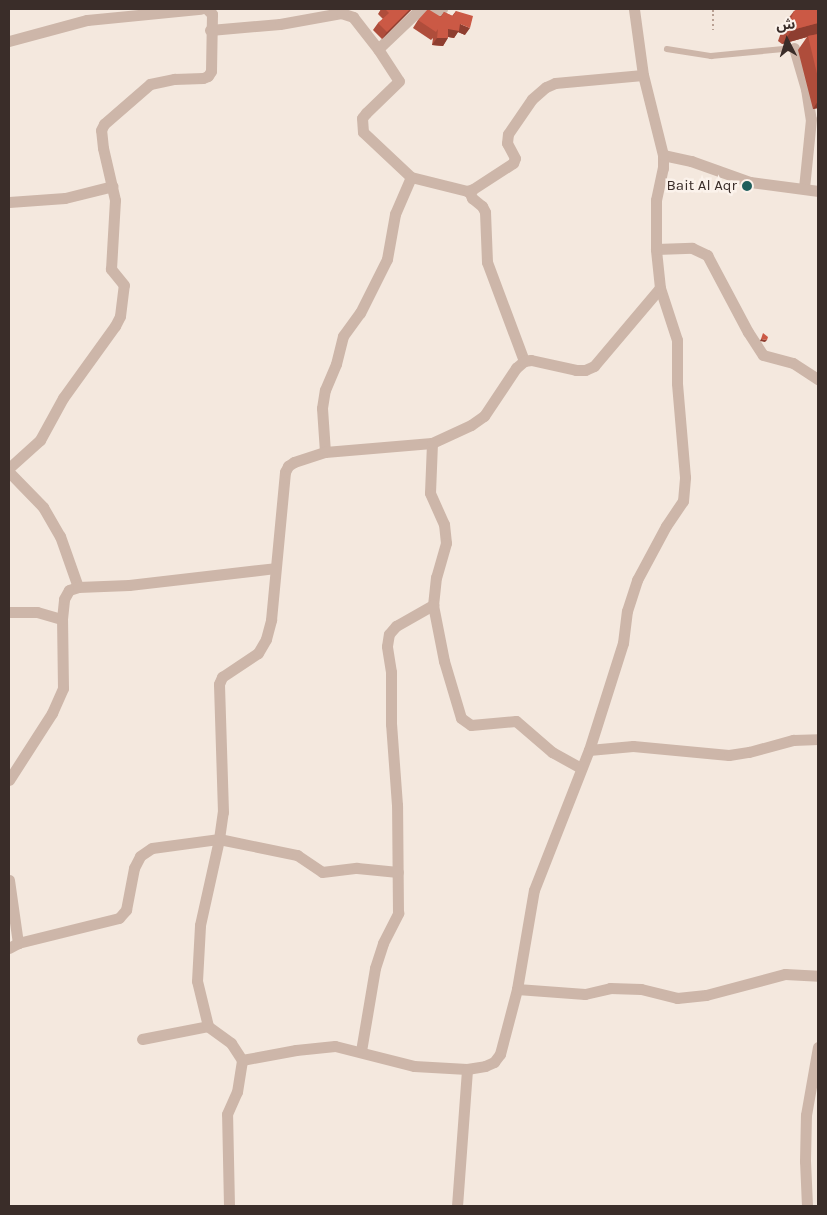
<!DOCTYPE html>
<html>
<head>
<meta charset="utf-8">
<style>
  body { margin:0 }
  #map { position:relative; width:827px; height:1215px; overflow:hidden; background:#f4e8de; font-family:Karla,"Noto Sans Arabic",sans-serif }
  div>[style] { position:absolute }
  [style*='--x'] { left:calc(var(--x)*1px); top:calc(var(--y)*1px); width:calc(var(--w)*1px); rotate:calc(var(--a)*1deg) }
  .path>* { height:2px; margin-top:-1px; transform-origin:0; background:repeating-linear-gradient(90deg,#b9a093 0 2.5px,transparent 0 5px) }
  .service>* { height:5.5px; margin:-2.75px; padding:0 2.75px; transform-origin:2.75px; border-radius:2.75px; background:#cdb6a9 }
  .minor>* { height:11px; margin:-5.5px; padding:0 5.5px; transform-origin:5.5px; border-radius:5.5px; background:#cdb6a9 }
  .wall>* { inset:0; background:#af4d3b }
  .shaded-wall>* { inset:0; background:#8e3e30 }
  .building>* { inset:0; background:#cb5945 }
  .dots>* { width:14px; height:14px; translate:-50% -50%; box-sizing:border-box; border:2px solid #fbf2eb; border-radius:50% }
  span { translate:-50% -50%; white-space:nowrap; text-align:center; line-height:1.15; -webkit-text-stroke:5px #fbf2eb; paint-order:stroke }
  .poi-label { font-size:15px; color:#3a2d29 }
  .right { translate:-100% -50%; text-align:right }
  .frame { position:absolute; inset:0; border:10px solid #3a2d29; pointer-events:none }
  .north { position:absolute; left:762px; top:15px; width:50px; height:50px; -webkit-text-stroke:4px #fbf2eb; paint-order:stroke; rotate:355deg; font-size:14px; font-weight:700; line-height:20px; text-align:center; color:#3a2d29 }
  .north::after { content:''; display:block; margin:auto; width:18px; height:22px; background:#3a2d29; clip-path:polygon(50% 0,100% 100%,50% 72%,0 100%) }
</style>
</head>
<body>
<div id="map">
  <div class="path">
    <i style="--x:713;--y:9;--w:21;--a:90"></i>
  </div>
  <div class="service">
    <i style="--x:667;--y:49;--w:45;--a:9"></i>
    <i style="--x:711;--y:56;--w:83;--a:-5.5"></i>
  </div>
  <div class="minor">
    <i style="--x:419;--y:13;--w:12;--a:5"></i>
    <i style="--x:431;--y:14;--w:12;--a:-24"></i>
    <i style="--x:210;--y:30;--w:70;--a:-4.9"></i>
    <i style="--x:280;--y:24;--w:62;--a:-10.2"></i>
    <i style="--x:341;--y:13;--w:13;--a:18"></i>
    <i style="--x:353;--y:17;--w:41;--a:52"></i>
    <i style="--x:378;--y:49;--w:38;--a:57"></i>
    <i style="--x:399;--y:81;--w:46;--a:135.9"></i>
    <i style="--x:366;--y:113;--w:6;--a:129"></i>
    <i style="--x:362;--y:118;--w:14;--a:86"></i>
    <i style="--x:363;--y:132;--w:66;--a:43.2"></i>
    <i style="--x:411;--y:177;--w:58;--a:14"></i>
    <i style="--x:467;--y:191;--w:6;--a:-18"></i>
    <i style="--x:473;--y:189;--w:48;--a:-33"></i>
    <i style="--x:513;--y:163;--w:5;--a:-68"></i>
    <i style="--x:515;--y:158;--w:17;--a:-118"></i>
    <i style="--x:507;--y:143;--w:9;--a:-84"></i>
    <i style="--x:508;--y:134;--w:42;--a:-55.6"></i>
    <i style="--x:532;--y:99;--w:18;--a:-41"></i>
    <i style="--x:546;--y:87;--w:10;--a:-24"></i>
    <i style="--x:555;--y:83;--w:88;--a:-5.2"></i>
    <i style="--x:9;--y:41;--w:81;--a:-15.1"></i>
    <i style="--x:87;--y:20;--w:114;--a:-5.6"></i>
    <i style="--x:794;--y:48;--w:43;--a:73.7"></i>
    <i style="--x:806;--y:89;--w:30;--a:81"></i>
    <i style="--x:811;--y:119;--w:69;--a:95.8"></i>
    <i style="--x:378;--y:49;--w:54;--a:-43.5"></i>
    <i style="--x:663;--y:155;--w:29;--a:12"></i>
    <i style="--x:691;--y:161;--w:63;--a:19.6"></i>
    <i style="--x:750;--y:182;--w:69;--a:7.5"></i>
    <i style="--x:469;--y:191;--w:8;--a:67"></i>
    <i style="--x:472;--y:198;--w:13;--a:39"></i>
    <i style="--x:482;--y:206;--w:7;--a:63"></i>
    <i style="--x:485;--y:212;--w:50;--a:87.7"></i>
    <i style="--x:487;--y:262;--w:106;--a:69.5"></i>
    <i style="--x:9;--y:202;--w:56;--a:-4.1"></i>
    <i style="--x:65;--y:198;--w:49;--a:-14"></i>
    <i style="--x:656;--y:249;--w:36;--a:-2"></i>
    <i style="--x:692;--y:248;--w:17;--a:25"></i>
    <i style="--x:707;--y:255;--w:87;--a:62"></i>
    <i style="--x:748;--y:332;--w:27;--a:57"></i>
    <i style="--x:763;--y:355;--w:31;--a:15"></i>
    <i style="--x:793;--y:363;--w:30;--a:33"></i>
    <i style="--x:432;--y:443;--w:50;--a:92.3"></i>
    <i style="--x:430;--y:493;--w:34;--a:66"></i>
    <i style="--x:444;--y:524;--w:19;--a:84"></i>
    <i style="--x:446;--y:543;--w:35;--a:106"></i>
    <i style="--x:436;--y:577;--w:28;--a:96"></i>
    <i style="--x:433;--y:605;--w:57;--a:78.9"></i>
    <i style="--x:444;--y:661;--w:59;--a:73.4"></i>
    <i style="--x:461;--y:718;--w:12;--a:35"></i>
    <i style="--x:471;--y:725;--w:45;--a:-5.1"></i>
    <i style="--x:516;--y:721;--w:48;--a:40.7"></i>
    <i style="--x:552;--y:752;--w:33;--a:29"></i>
    <i style="--x:325;--y:452;--w:44;--a:-93.9"></i>
    <i style="--x:322;--y:408;--w:18;--a:-81"></i>
    <i style="--x:325;--y:390;--w:28;--a:-67"></i>
    <i style="--x:336;--y:364;--w:29;--a:-76"></i>
    <i style="--x:343;--y:336;--w:29;--a:-54"></i>
    <i style="--x:360;--y:313;--w:60;--a:-63.4"></i>
    <i style="--x:387;--y:259;--w:46;--a:-79.9"></i>
    <i style="--x:395;--y:214;--w:40;--a:-66.6"></i>
    <i style="--x:9;--y:468;--w:42;--a:-42.1"></i>
    <i style="--x:40;--y:440;--w:48;--a:-61.3"></i>
    <i style="--x:63;--y:398;--w:89;--a:-54.2"></i>
    <i style="--x:115;--y:326;--w:11;--a:-63"></i>
    <i style="--x:120;--y:316;--w:31;--a:-83"></i>
    <i style="--x:124;--y:285;--w:21;--a:-129"></i>
    <i style="--x:111;--y:269;--w:69;--a:-86.7"></i>
    <i style="--x:115;--y:200;--w:53;--a:-103"></i>
    <i style="--x:103;--y:148;--w:18;--a:-96"></i>
    <i style="--x:101;--y:130;--w:7;--a:-63"></i>
    <i style="--x:104;--y:124;--w:61;--a:-41"></i>
    <i style="--x:150;--y:84;--w:25;--a:-12"></i>
    <i style="--x:174;--y:79;--w:29;--a:-2"></i>
    <i style="--x:203;--y:78;--w:5;--a:-22"></i>
    <i style="--x:208;--y:76;--w:6;--a:-59"></i>
    <i style="--x:211;--y:71;--w:57;--a:-89"></i>
    <i style="--x:212;--y:14;--w:7;--a:-135"></i>
    <i style="--x:9;--y:472;--w:49;--a:45.8"></i>
    <i style="--x:43;--y:507;--w:34;--a:60"></i>
    <i style="--x:60;--y:536;--w:54;--a:70.6"></i>
    <i style="--x:9;--y:612;--w:28;--a:0"></i>
    <i style="--x:37;--y:612;--w:26;--a:16"></i>
    <i style="--x:589;--y:750;--w:44;--a:-5.2"></i>
    <i style="--x:633;--y:746;--w:96;--a:5.4"></i>
    <i style="--x:729;--y:755;--w:20;--a:-9"></i>
    <i style="--x:749;--y:752;--w:46;--a:-15.3"></i>
    <i style="--x:793;--y:740;--w:25;--a:-2"></i>
    <i style="--x:9;--y:780;--w:80;--a:-57.3"></i>
    <i style="--x:52;--y:713;--w:27;--a:-66"></i>
    <i style="--x:63;--y:688;--w:69;--a:-90.8"></i>
    <i style="--x:62;--y:619;--w:20;--a:-84"></i>
    <i style="--x:64;--y:599;--w:10;--a:-61"></i>
    <i style="--x:69;--y:590;--w:9;--a:-18"></i>
    <i style="--x:78;--y:587;--w:51;--a:-2.2"></i>
    <i style="--x:129;--y:585;--w:147;--a:-6.6"></i>
    <i style="--x:9;--y:880;--w:64;--a:81.9"></i>
    <i style="--x:9;--y:948;--w:10;--a:-29"></i>
    <i style="--x:18;--y:943;--w:104;--a:-13.9"></i>
    <i style="--x:119;--y:918;--w:11;--a:-49"></i>
    <i style="--x:126;--y:910;--w:43;--a:-79.2"></i>
    <i style="--x:134;--y:868;--w:13;--a:-63"></i>
    <i style="--x:140;--y:856;--w:14;--a:-34"></i>
    <i style="--x:152;--y:848;--w:68;--a:-7.7"></i>
    <i style="--x:219;--y:839;--w:27;--a:-82"></i>
    <i style="--x:223;--y:812;--w:128;--a:-91.8"></i>
    <i style="--x:219;--y:684;--w:8;--a:-67"></i>
    <i style="--x:222;--y:677;--w:43;--a:-33.7"></i>
    <i style="--x:258;--y:653;--w:16;--a:-60"></i>
    <i style="--x:266;--y:639;--w:20;--a:-75"></i>
    <i style="--x:271;--y:620;--w:149;--a:-84.6"></i>
    <i style="--x:285;--y:472;--w:7;--a:-63"></i>
    <i style="--x:288;--y:466;--w:7;--a:-34"></i>
    <i style="--x:294;--y:462;--w:33;--a:-18"></i>
    <i style="--x:325;--y:452;--w:107;--a:-4.8"></i>
    <i style="--x:432;--y:443;--w:43;--a:-24.8"></i>
    <i style="--x:471;--y:425;--w:16;--a:-35"></i>
    <i style="--x:484;--y:416;--w:58;--a:-56.3"></i>
    <i style="--x:516;--y:368;--w:11;--a:-41"></i>
    <i style="--x:524;--y:361;--w:7;--a:-8"></i>
    <i style="--x:531;--y:360;--w:46;--a:12.5"></i>
    <i style="--x:576;--y:370;--w:9;--a:0"></i>
    <i style="--x:585;--y:370;--w:10;--a:-24"></i>
    <i style="--x:594;--y:366;--w:102;--a:-49.8"></i>
    <i style="--x:517;--y:989;--w:68;--a:4.2"></i>
    <i style="--x:585;--y:994;--w:26;--a:-13"></i>
    <i style="--x:610;--y:988;--w:31;--a:2"></i>
    <i style="--x:641;--y:989;--w:37;--a:14"></i>
    <i style="--x:677;--y:998;--w:29;--a:-6"></i>
    <i style="--x:706;--y:995;--w:82;--a:-14.9"></i>
    <i style="--x:785;--y:974;--w:33;--a:3"></i>
    <i style="--x:142;--y:1039;--w:67;--a:-11.1"></i>
    <i style="--x:361;--y:1051;--w:84;--a:-80.4"></i>
    <i style="--x:375;--y:968;--w:26;--a:-72"></i>
    <i style="--x:383;--y:943;--w:34;--a:-63"></i>
    <i style="--x:398;--y:913;--w:108;--a:-90.5"></i>
    <i style="--x:397;--y:805;--w:81;--a:-94.2"></i>
    <i style="--x:391;--y:724;--w:52;--a:-90"></i>
    <i style="--x:391;--y:672;--w:26;--a:-99"></i>
    <i style="--x:387;--y:646;--w:12;--a:-81"></i>
    <i style="--x:389;--y:634;--w:11;--a:-49"></i>
    <i style="--x:396;--y:626;--w:43;--a:-29.6"></i>
    <i style="--x:242;--y:1060;--w:20;--a:-123"></i>
    <i style="--x:231;--y:1043;--w:29;--a:-144"></i>
    <i style="--x:208;--y:1026;--w:46;--a:-103.7"></i>
    <i style="--x:197;--y:981;--w:56;--a:-86.9"></i>
    <i style="--x:200;--y:925;--w:88;--a:-77.5"></i>
    <i style="--x:219;--y:839;--w:80;--a:11.6"></i>
    <i style="--x:297;--y:855;--w:30;--a:34"></i>
    <i style="--x:322;--y:872;--w:35;--a:-7"></i>
    <i style="--x:357;--y:868;--w:41;--a:5.6"></i>
    <i style="--x:229;--y:1206;--w:92;--a:-91.2"></i>
    <i style="--x:227;--y:1114;--w:24;--a:-66"></i>
    <i style="--x:237;--y:1092;--w:32;--a:-81"></i>
    <i style="--x:242;--y:1060;--w:55;--a:-10.5"></i>
    <i style="--x:296;--y:1050;--w:39;--a:-6"></i>
    <i style="--x:335;--y:1046;--w:81;--a:14.2"></i>
    <i style="--x:414;--y:1066;--w:53;--a:3.2"></i>
    <i style="--x:467;--y:1069;--w:18;--a:-9"></i>
    <i style="--x:485;--y:1066;--w:10;--a:-24"></i>
    <i style="--x:494;--y:1062;--w:10;--a:-53"></i>
    <i style="--x:500;--y:1054;--w:67;--a:-75.3"></i>
    <i style="--x:517;--y:989;--w:100;--a:-80.3"></i>
    <i style="--x:534;--y:890;--w:150;--a:-68.6"></i>
    <i style="--x:589;--y:750;--w:112;--a:-72.4"></i>
    <i style="--x:623;--y:643;--w:32;--a:-83"></i>
    <i style="--x:627;--y:611;--w:33;--a:-72"></i>
    <i style="--x:637;--y:580;--w:61;--a:-61.8"></i>
    <i style="--x:666;--y:526;--w:30;--a:-56"></i>
    <i style="--x:683;--y:501;--w:24;--a:-85"></i>
    <i style="--x:685;--y:477;--w:94;--a:-94.9"></i>
    <i style="--x:677;--y:383;--w:43;--a:-90"></i>
    <i style="--x:677;--y:340;--w:55;--a:-108.1"></i>
    <i style="--x:660;--y:288;--w:39;--a:-96"></i>
    <i style="--x:656;--y:249;--w:49;--a:-90"></i>
    <i style="--x:656;--y:200;--w:33;--a:-78"></i>
    <i style="--x:663;--y:168;--w:13;--a:-90"></i>
    <i style="--x:663;--y:155;--w:82;--a:-104"></i>
    <i style="--x:643;--y:75;--w:67;--a:-97.8"></i>
    <i style="--x:457;--y:1206;--w:137;--a:-85.8"></i>
    <i style="--x:807;--y:1206;--w:45;--a:-92.5"></i>
    <i style="--x:805;--y:1161;--w:46;--a:-88.8"></i>
    <i style="--x:806;--y:1115;--w:69;--a:-80"></i>
  </div>
  <div class="wall">
    <i style="clip-path:polygon(381px 9px,412px 9px,382px 39px,373px 30px,378px 23px,383px 19px,378px 14px)"></i>
    <i style="clip-path:polygon(816px 9px,818px 9px,818px 108px,813px 109px,798px 50px,807px 37px,782px 44px,778px 41px,784px 24px,794px 11px)"></i>
    <i style="clip-path:polygon(456px 11px,465px 35px,458px 32px,454px 38px,448px 37px,443px 46px,432px 45px,433px 38px,431px 40px,413px 28px,418px 20px,441px 16px,444px 12px,452px 16px)"></i>
  </div>
  <div class="shaded-wall">
    <i style="clip-path:polygon(410px 9px,412px 9px,382px 39px,387px 32px)"></i>
    <i style="clip-path:polygon(818px 23px,818px 34px,808px 36px,807px 37px,782px 44px,792px 30px)"></i>
    <i style="clip-path:polygon(460px 24px,470px 28px,465px 35px,458px 32px,454px 38px,443px 36px,448px 29px)"></i>
    <i style="clip-path:polygon(437px 38px,448px 38px,443px 46px,432px 45px)"></i>
    <i style="clip-path:polygon(818px 101px,818px 108px,813px 109px)"></i>
    <i style="clip-path:polygon(761px 339px,767px 340px,765px 342px,760px 341px)"></i>
  </div>
  <div class="building">
    <i style="clip-path:polygon(385px 9px,410px 9px,387px 32px,378px 23px,389px 13px)"></i>
    <i style="clip-path:polygon(428px 9px,441px 17px,444px 12px,453px 16px,456px 11px,473px 16px,470px 28px,460px 24px,459px 31px,448px 29px,448px 38px,437px 38px,438px 29px,436px 32px,418px 20px)"></i>
    <i style="clip-path:polygon(797px 9px,808px 9px,809px 10px,818px 9px,818px 23px,792px 30px,788px 27px,794px 11px)"></i>
    <i style="clip-path:polygon(818px 34px,818px 78px,808px 36px)"></i>
    <i style="clip-path:polygon(763px 333px,768px 337px,767px 340px,761px 339px)"></i>
  </div>
  <div class="dots">
    <i style="left:747px;top:186px;background:#1d5e5c"></i>
  </div>
  <div class="poi-label">
    <span class="right" style="left:737px;top:186px">Bait Al Aqr</span>
  </div>
  <div class="frame"></div>
  <div class="north">ش</div>
</div>
</body>
</html>
